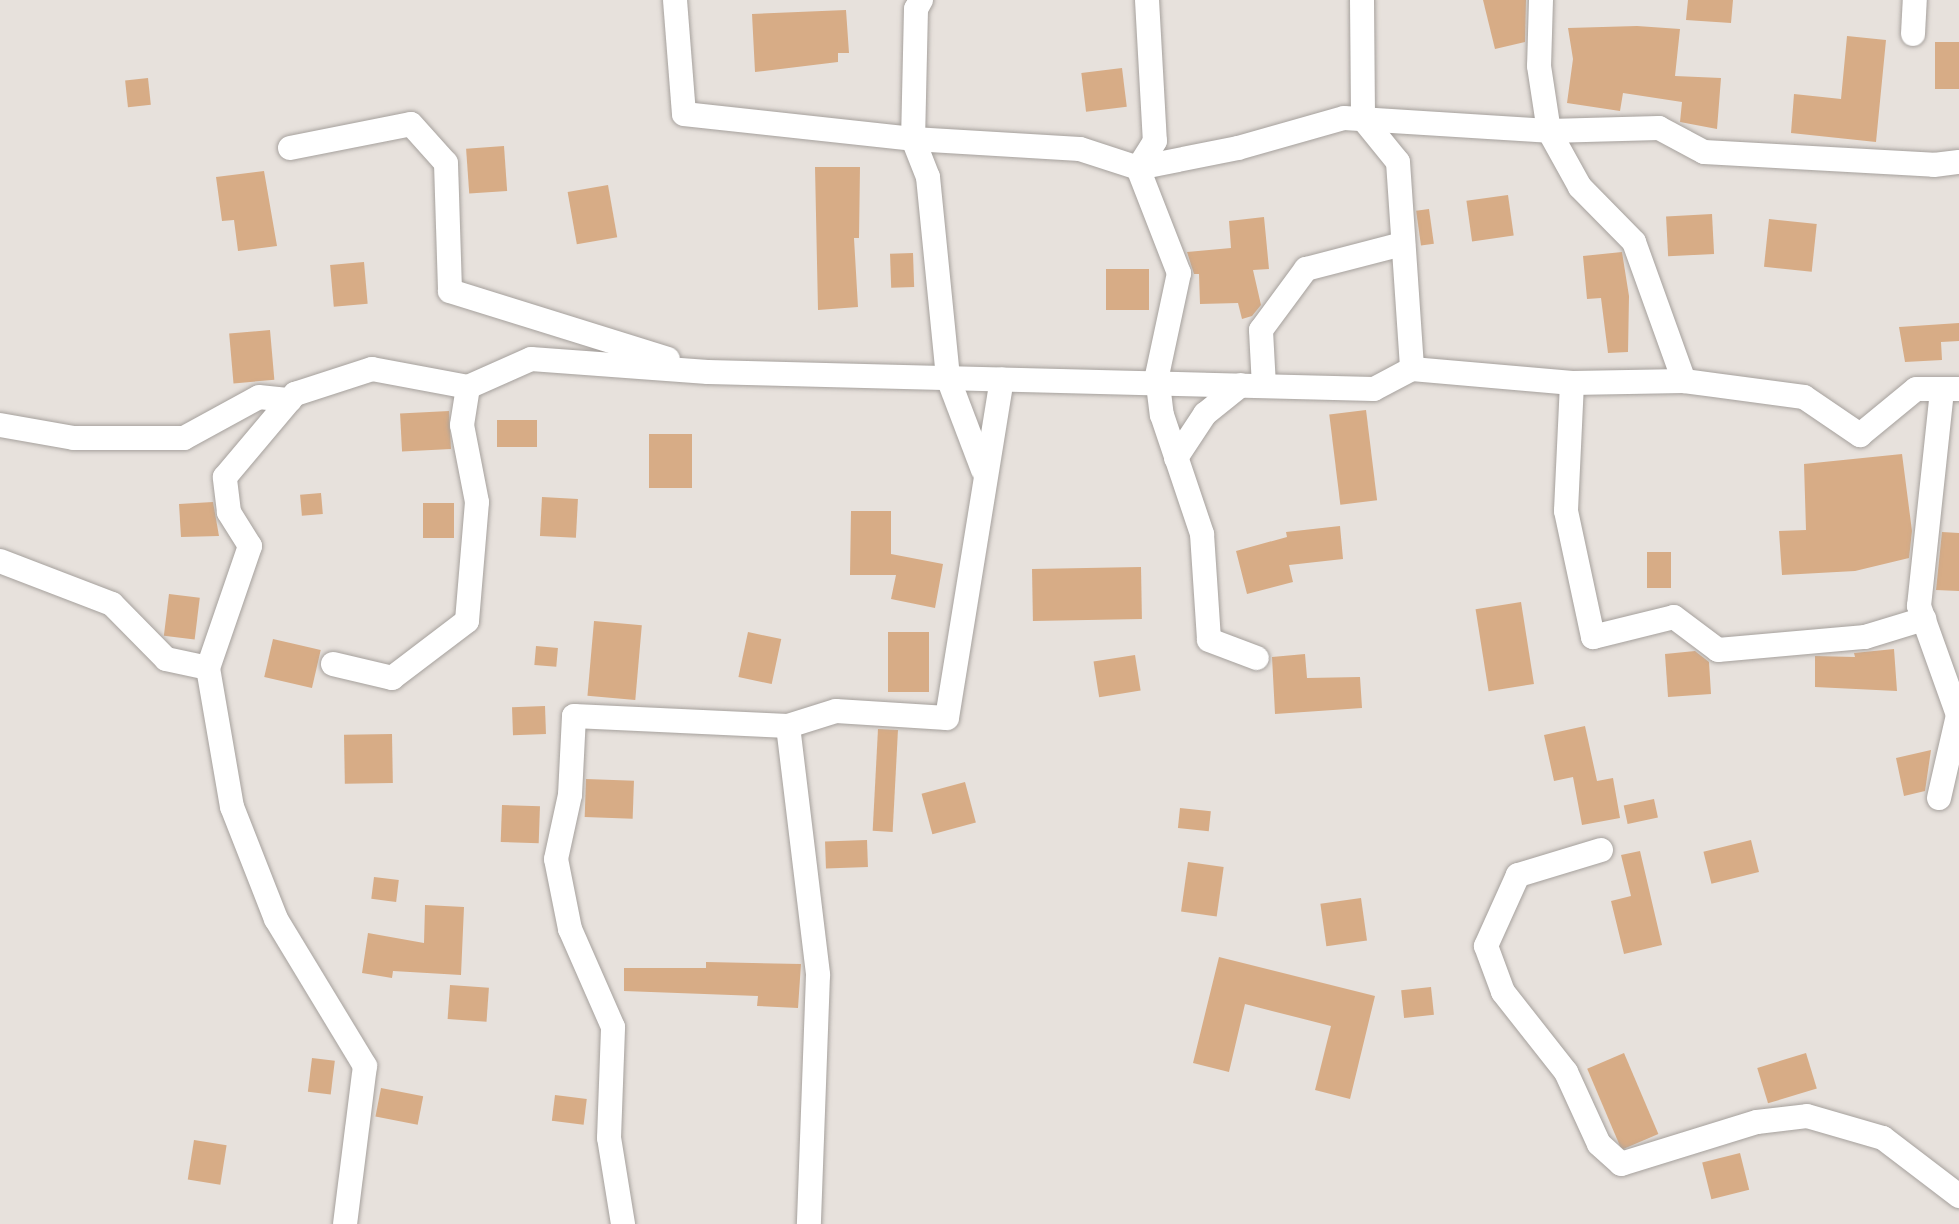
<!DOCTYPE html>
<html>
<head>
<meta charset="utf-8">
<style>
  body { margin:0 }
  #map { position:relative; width:1959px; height:1224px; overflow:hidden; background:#e7e1dc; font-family:Inter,sans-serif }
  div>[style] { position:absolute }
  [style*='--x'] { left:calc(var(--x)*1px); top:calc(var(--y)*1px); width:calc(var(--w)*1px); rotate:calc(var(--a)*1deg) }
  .building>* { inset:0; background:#d7ac86; transform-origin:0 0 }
  .roads { filter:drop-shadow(0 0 2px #a6a19d) drop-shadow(0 0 2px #a6a19d) }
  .minor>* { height:24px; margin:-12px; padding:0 12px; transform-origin:12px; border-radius:12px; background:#fff }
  span { translate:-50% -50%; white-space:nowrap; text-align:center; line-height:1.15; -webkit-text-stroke:7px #e7e1dc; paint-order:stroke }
</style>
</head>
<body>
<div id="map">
  <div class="building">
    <i style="clip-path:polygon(1483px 0,1526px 0,1525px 42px,1495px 49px)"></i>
    <i style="clip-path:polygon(1688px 0,1733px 0,1731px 23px,1686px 20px)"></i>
    <i style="clip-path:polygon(846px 10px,849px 53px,838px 53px,838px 62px,755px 72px,752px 14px)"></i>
    <i style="clip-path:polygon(1637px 26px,1680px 29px,1675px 76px,1721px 78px,1717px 129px,1680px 122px,1682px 102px,1623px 93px,1620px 111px,1567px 103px,1573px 59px,1568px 28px)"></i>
    <i style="clip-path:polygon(1847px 36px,1886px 40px,1876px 142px,1791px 133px,1794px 94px,1841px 99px)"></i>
    <i style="left:1935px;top:42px;width:24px;height:47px"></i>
    <i style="left:1122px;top:68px;width:39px;height:41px;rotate:83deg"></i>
    <i style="left:148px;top:78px;width:27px;height:23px;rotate:84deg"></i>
    <i style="left:504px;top:146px;width:45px;height:38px;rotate:86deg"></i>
    <i style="clip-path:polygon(815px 167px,860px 167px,859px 238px,854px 238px,858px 307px,818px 310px)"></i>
    <i style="clip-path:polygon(264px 171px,277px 246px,238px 251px,234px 220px,222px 221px,216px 177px)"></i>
    <i style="left:608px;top:185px;width:53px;height:41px;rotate:80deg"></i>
    <i style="left:1508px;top:195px;width:41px;height:42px;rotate:82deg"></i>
    <i style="left:1429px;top:209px;width:35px;height:13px;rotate:82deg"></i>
    <i style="left:1712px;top:214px;width:40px;height:46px;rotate:87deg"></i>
    <i style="clip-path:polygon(1264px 217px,1269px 269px,1253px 270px,1261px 305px,1252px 316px,1242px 319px,1238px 303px,1200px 304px,1199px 274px,1194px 274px,1187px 252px,1231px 248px,1229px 221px)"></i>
    <i style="left:1769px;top:219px;width:48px;height:48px;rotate:6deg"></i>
    <i style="clip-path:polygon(1622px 252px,1629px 296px,1628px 352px,1608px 353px,1601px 298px,1587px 299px,1583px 256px)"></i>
    <i style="left:913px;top:253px;width:34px;height:23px;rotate:88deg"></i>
    <i style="left:364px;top:262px;width:42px;height:34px;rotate:85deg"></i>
    <i style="left:1106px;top:269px;width:43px;height:41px"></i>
    <i style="clip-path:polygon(1959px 323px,1959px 341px,1941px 342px,1942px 360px,1905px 362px,1899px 327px)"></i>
    <i style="left:270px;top:330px;width:50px;height:41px;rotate:85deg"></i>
    <i style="left:1366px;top:410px;width:91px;height:37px;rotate:83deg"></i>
    <i style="left:449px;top:411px;width:38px;height:49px;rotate:87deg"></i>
    <i style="left:497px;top:420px;width:40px;height:27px"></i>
    <i style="left:692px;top:434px;width:54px;height:43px;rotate:90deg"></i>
    <i style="clip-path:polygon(1902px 454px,1912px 531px,1909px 558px,1855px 571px,1782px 575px,1779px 531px,1806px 530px,1804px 464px)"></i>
    <i style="left:321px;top:493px;width:21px;height:21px;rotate:85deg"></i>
    <i style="left:542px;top:497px;width:36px;height:39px;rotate:3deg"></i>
    <i style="clip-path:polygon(213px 502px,219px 536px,181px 537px,179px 504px)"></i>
    <i style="left:423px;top:503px;width:31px;height:35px"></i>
    <i style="clip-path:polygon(851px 511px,891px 511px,891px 554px,943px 564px,935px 608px,891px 599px,896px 575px,850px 575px)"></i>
    <i style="clip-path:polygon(1340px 526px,1343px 559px,1289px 565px,1293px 582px,1247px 594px,1236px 551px,1287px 537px,1286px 532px)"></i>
    <i style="clip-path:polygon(1942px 532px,1959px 533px,1959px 591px,1936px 590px)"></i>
    <i style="left:1647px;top:552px;width:24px;height:36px"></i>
    <i style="left:1141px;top:567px;width:52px;height:109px;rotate:89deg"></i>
    <i style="left:169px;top:594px;width:31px;height:42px;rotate:7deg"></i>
    <i style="left:1521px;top:602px;width:83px;height:46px;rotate:81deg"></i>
    <i style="left:594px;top:621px;width:48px;height:75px;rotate:5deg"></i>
    <i style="left:748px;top:632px;width:34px;height:46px;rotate:12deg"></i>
    <i style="left:888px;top:632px;width:41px;height:60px"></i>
    <i style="left:273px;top:639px;width:49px;height:39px;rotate:13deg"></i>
    <i style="left:536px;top:646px;width:22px;height:19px;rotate:5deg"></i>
    <i style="clip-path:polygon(1894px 649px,1897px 691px,1815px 687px,1815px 656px,1855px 657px,1854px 653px)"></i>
    <i style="clip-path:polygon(1695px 651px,1709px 662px,1711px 694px,1668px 697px,1665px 654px)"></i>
    <i style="clip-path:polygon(1305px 654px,1307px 678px,1360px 677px,1362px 708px,1275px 714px,1272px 657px)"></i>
    <i style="left:1135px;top:655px;width:36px;height:42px;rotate:81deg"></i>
    <i style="left:545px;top:706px;width:28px;height:33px;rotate:88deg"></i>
    <i style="clip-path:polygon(1585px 726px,1597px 781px,1613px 778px,1620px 818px,1582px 825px,1573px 777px,1554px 781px,1544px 735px)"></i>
    <i style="left:878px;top:729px;width:20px;height:102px;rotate:3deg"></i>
    <i style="left:392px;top:734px;width:49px;height:48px;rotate:89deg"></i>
    <i style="clip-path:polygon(1931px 750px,1925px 791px,1904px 796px,1896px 758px)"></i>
    <i style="left:586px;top:779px;width:48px;height:38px;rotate:2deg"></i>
    <i style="left:965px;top:782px;width:42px;height:45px;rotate:75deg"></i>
    <i style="left:1654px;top:799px;width:19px;height:31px;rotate:78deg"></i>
    <i style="left:502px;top:805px;width:38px;height:37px;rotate:2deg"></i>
    <i style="left:1180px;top:808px;width:31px;height:20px;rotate:6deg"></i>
    <i style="left:867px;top:840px;width:27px;height:42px;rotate:88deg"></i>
    <i style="left:1751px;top:840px;width:33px;height:49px;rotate:76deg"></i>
    <i style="clip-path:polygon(1640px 851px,1662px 945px,1624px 954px,1611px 901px,1631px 896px,1621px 855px)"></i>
    <i style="left:1188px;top:862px;width:36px;height:50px;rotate:8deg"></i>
    <i style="left:374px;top:877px;width:25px;height:22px;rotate:7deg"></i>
    <i style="left:1361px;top:898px;width:43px;height:41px;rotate:82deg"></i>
    <i style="clip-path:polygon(425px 905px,464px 907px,461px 975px,393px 971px,392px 978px,362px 973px,368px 933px,424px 943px)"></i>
    <i style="clip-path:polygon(1219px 957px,1375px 996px,1350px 1099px,1315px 1090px,1331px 1026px,1245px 1004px,1229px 1072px,1193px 1063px)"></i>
    <i style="clip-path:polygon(706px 962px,801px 964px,798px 1008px,757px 1006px,758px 996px,624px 991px,624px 968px,706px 968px)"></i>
    <i style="left:450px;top:985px;width:39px;height:34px;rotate:4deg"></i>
    <i style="left:1431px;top:987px;width:28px;height:30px;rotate:84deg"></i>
    <i style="left:1624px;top:1053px;width:88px;height:40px;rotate:67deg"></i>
    <i style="left:1806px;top:1053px;width:37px;height:51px;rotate:73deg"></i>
    <i style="left:312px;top:1058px;width:23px;height:34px;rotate:7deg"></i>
    <i style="left:381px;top:1088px;width:43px;height:29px;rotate:11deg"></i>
    <i style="left:555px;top:1095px;width:32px;height:26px;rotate:7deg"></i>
    <i style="left:194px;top:1140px;width:33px;height:40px;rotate:9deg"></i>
    <i style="left:1740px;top:1153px;width:38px;height:39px;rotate:76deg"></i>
  </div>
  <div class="roads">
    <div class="minor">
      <i style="--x:675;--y:0;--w:114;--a:85.5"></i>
      <i style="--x:684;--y:114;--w:230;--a:6.2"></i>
      <i style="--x:913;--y:139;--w:167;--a:3.4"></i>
      <i style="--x:1080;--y:149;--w:61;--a:18.1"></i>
      <i style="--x:1138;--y:168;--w:102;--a:-11.3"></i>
      <i style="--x:1238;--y:148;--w:110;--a:-15.8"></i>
      <i style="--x:1344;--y:118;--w:205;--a:3.6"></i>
      <i style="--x:1549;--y:131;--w:110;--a:-1.6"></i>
      <i style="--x:1659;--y:128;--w:51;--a:28.1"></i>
      <i style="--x:1704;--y:152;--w:230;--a:3.2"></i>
      <i style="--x:1934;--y:165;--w:25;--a:-7"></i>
      <i style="--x:921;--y:0;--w:10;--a:119"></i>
      <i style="--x:916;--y:9;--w:130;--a:91.3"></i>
      <i style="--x:913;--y:139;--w:41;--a:68.5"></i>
      <i style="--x:928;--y:177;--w:202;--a:84.3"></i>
      <i style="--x:948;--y:378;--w:98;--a:69.2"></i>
      <i style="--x:1147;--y:0;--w:141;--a:86.8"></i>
      <i style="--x:1155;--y:141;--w:32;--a:122"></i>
      <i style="--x:1138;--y:168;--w:113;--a:68.7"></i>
      <i style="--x:1179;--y:273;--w:105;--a:102.1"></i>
      <i style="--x:1157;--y:376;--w:39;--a:83"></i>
      <i style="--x:1162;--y:415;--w:126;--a:71.4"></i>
      <i style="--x:1202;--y:534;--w:106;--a:86.2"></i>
      <i style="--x:1209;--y:640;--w:51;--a:20.6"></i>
      <i style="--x:1362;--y:0;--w:119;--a:89.5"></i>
      <i style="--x:1363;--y:119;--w:55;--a:50.9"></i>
      <i style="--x:1398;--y:162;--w:207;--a:86.1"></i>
      <i style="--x:1541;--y:0;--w:66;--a:91.7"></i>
      <i style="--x:1539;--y:66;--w:66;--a:81.3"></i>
      <i style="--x:1549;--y:131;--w:64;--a:61"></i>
      <i style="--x:1580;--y:187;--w:77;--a:45.5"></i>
      <i style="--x:1634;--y:242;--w:148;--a:70.2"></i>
      <i style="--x:1913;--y:34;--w:34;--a:-87"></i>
      <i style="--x:290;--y:148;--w:123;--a:-11.2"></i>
      <i style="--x:411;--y:124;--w:52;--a:48.1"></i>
      <i style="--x:446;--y:163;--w:128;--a:88.2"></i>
      <i style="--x:450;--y:291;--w:228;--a:17.3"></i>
      <i style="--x:1572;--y:383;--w:128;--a:92.7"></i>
      <i style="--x:1566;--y:511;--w:129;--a:77.9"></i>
      <i style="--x:1593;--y:637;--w:83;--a:-13.9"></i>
      <i style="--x:1674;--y:617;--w:55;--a:36.9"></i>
      <i style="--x:1718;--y:650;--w:148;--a:-5.1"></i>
      <i style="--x:1865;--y:637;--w:62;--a:-17"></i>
      <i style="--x:1264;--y:386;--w:56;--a:-93.1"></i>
      <i style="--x:1261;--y:330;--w:76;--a:-53.6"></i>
      <i style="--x:1306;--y:269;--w:100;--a:-14.5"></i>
      <i style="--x:0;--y:425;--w:75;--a:10"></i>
      <i style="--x:74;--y:438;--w:110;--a:0"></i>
      <i style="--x:184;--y:438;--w:85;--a:-28.7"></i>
      <i style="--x:259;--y:397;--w:31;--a:6"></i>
      <i style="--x:1176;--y:458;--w:53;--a:-56.6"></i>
      <i style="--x:1205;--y:414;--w:46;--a:-38.9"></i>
      <i style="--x:0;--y:561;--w:120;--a:21"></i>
      <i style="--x:112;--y:604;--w:77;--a:45.5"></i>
      <i style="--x:166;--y:659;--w:43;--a:12.1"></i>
      <i style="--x:333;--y:664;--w:61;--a:13.3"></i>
      <i style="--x:392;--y:678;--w:94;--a:-37.2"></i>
      <i style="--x:467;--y:621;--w:119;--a:-85.2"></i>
      <i style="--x:477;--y:502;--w:78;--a:-101"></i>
      <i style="--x:462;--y:425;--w:38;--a:-81"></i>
      <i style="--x:788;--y:726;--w:251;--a:83.1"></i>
      <i style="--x:818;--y:975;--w:249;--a:92.1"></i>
      <i style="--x:1939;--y:798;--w:85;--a:-77.1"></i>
      <i style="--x:1958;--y:715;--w:116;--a:-109.7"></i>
      <i style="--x:1919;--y:606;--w:218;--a:-83.9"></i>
      <i style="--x:1601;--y:850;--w:87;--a:163.2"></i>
      <i style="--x:1518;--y:875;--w:78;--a:114.3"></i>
      <i style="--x:1486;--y:946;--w:49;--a:69.7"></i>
      <i style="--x:1503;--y:992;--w:102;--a:51.8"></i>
      <i style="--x:1566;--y:1072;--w:79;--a:65.4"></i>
      <i style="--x:1599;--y:1144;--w:30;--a:42"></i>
      <i style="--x:1621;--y:1164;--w:142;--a:-17.2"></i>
      <i style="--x:1757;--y:1122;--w:50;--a:-6.8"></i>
      <i style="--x:1807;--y:1116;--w:79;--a:16.1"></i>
      <i style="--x:1883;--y:1138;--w:96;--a:37.3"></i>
      <i style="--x:345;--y:1224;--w:159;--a:-82.8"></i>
      <i style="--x:365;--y:1066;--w:172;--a:-121.2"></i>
      <i style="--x:276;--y:919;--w:120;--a:-111.4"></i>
      <i style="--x:232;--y:807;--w:141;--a:-99.8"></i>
      <i style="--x:208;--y:668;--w:129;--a:-71"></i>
      <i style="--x:250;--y:546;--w:40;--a:-122"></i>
      <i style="--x:229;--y:512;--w:35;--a:-97"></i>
      <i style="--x:225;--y:477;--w:109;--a:-49.9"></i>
      <i style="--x:295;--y:394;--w:81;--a:-18"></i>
      <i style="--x:372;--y:369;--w:98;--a:10.6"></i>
      <i style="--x:468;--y:387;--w:69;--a:-24"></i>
      <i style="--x:531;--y:359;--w:177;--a:4.2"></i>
      <i style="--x:708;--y:372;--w:666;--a:1.46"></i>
      <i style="--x:1374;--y:389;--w:43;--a:-27.8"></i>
      <i style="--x:1412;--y:369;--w:161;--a:5"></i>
      <i style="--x:1572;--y:383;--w:112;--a:-1"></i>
      <i style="--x:1684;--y:381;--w:121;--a:7.6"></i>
      <i style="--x:1804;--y:397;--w:68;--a:34.2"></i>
      <i style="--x:1860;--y:435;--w:72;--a:-39.4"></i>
      <i style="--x:1916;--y:389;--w:43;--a:0"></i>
      <i style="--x:623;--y:1224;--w:87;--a:-99.2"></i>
      <i style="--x:609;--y:1138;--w:111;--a:-87.9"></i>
      <i style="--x:613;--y:1027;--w:107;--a:-113.7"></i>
      <i style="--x:570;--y:929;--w:71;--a:-101.3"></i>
      <i style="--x:556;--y:859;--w:66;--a:-77.7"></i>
      <i style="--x:570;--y:795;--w:79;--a:-87.1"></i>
      <i style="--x:574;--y:716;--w:214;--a:2.7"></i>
      <i style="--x:788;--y:726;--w:50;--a:-17.4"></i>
      <i style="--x:836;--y:711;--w:111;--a:3.6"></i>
      <i style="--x:947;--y:718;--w:343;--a:-80.8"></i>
    </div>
  </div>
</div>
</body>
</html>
